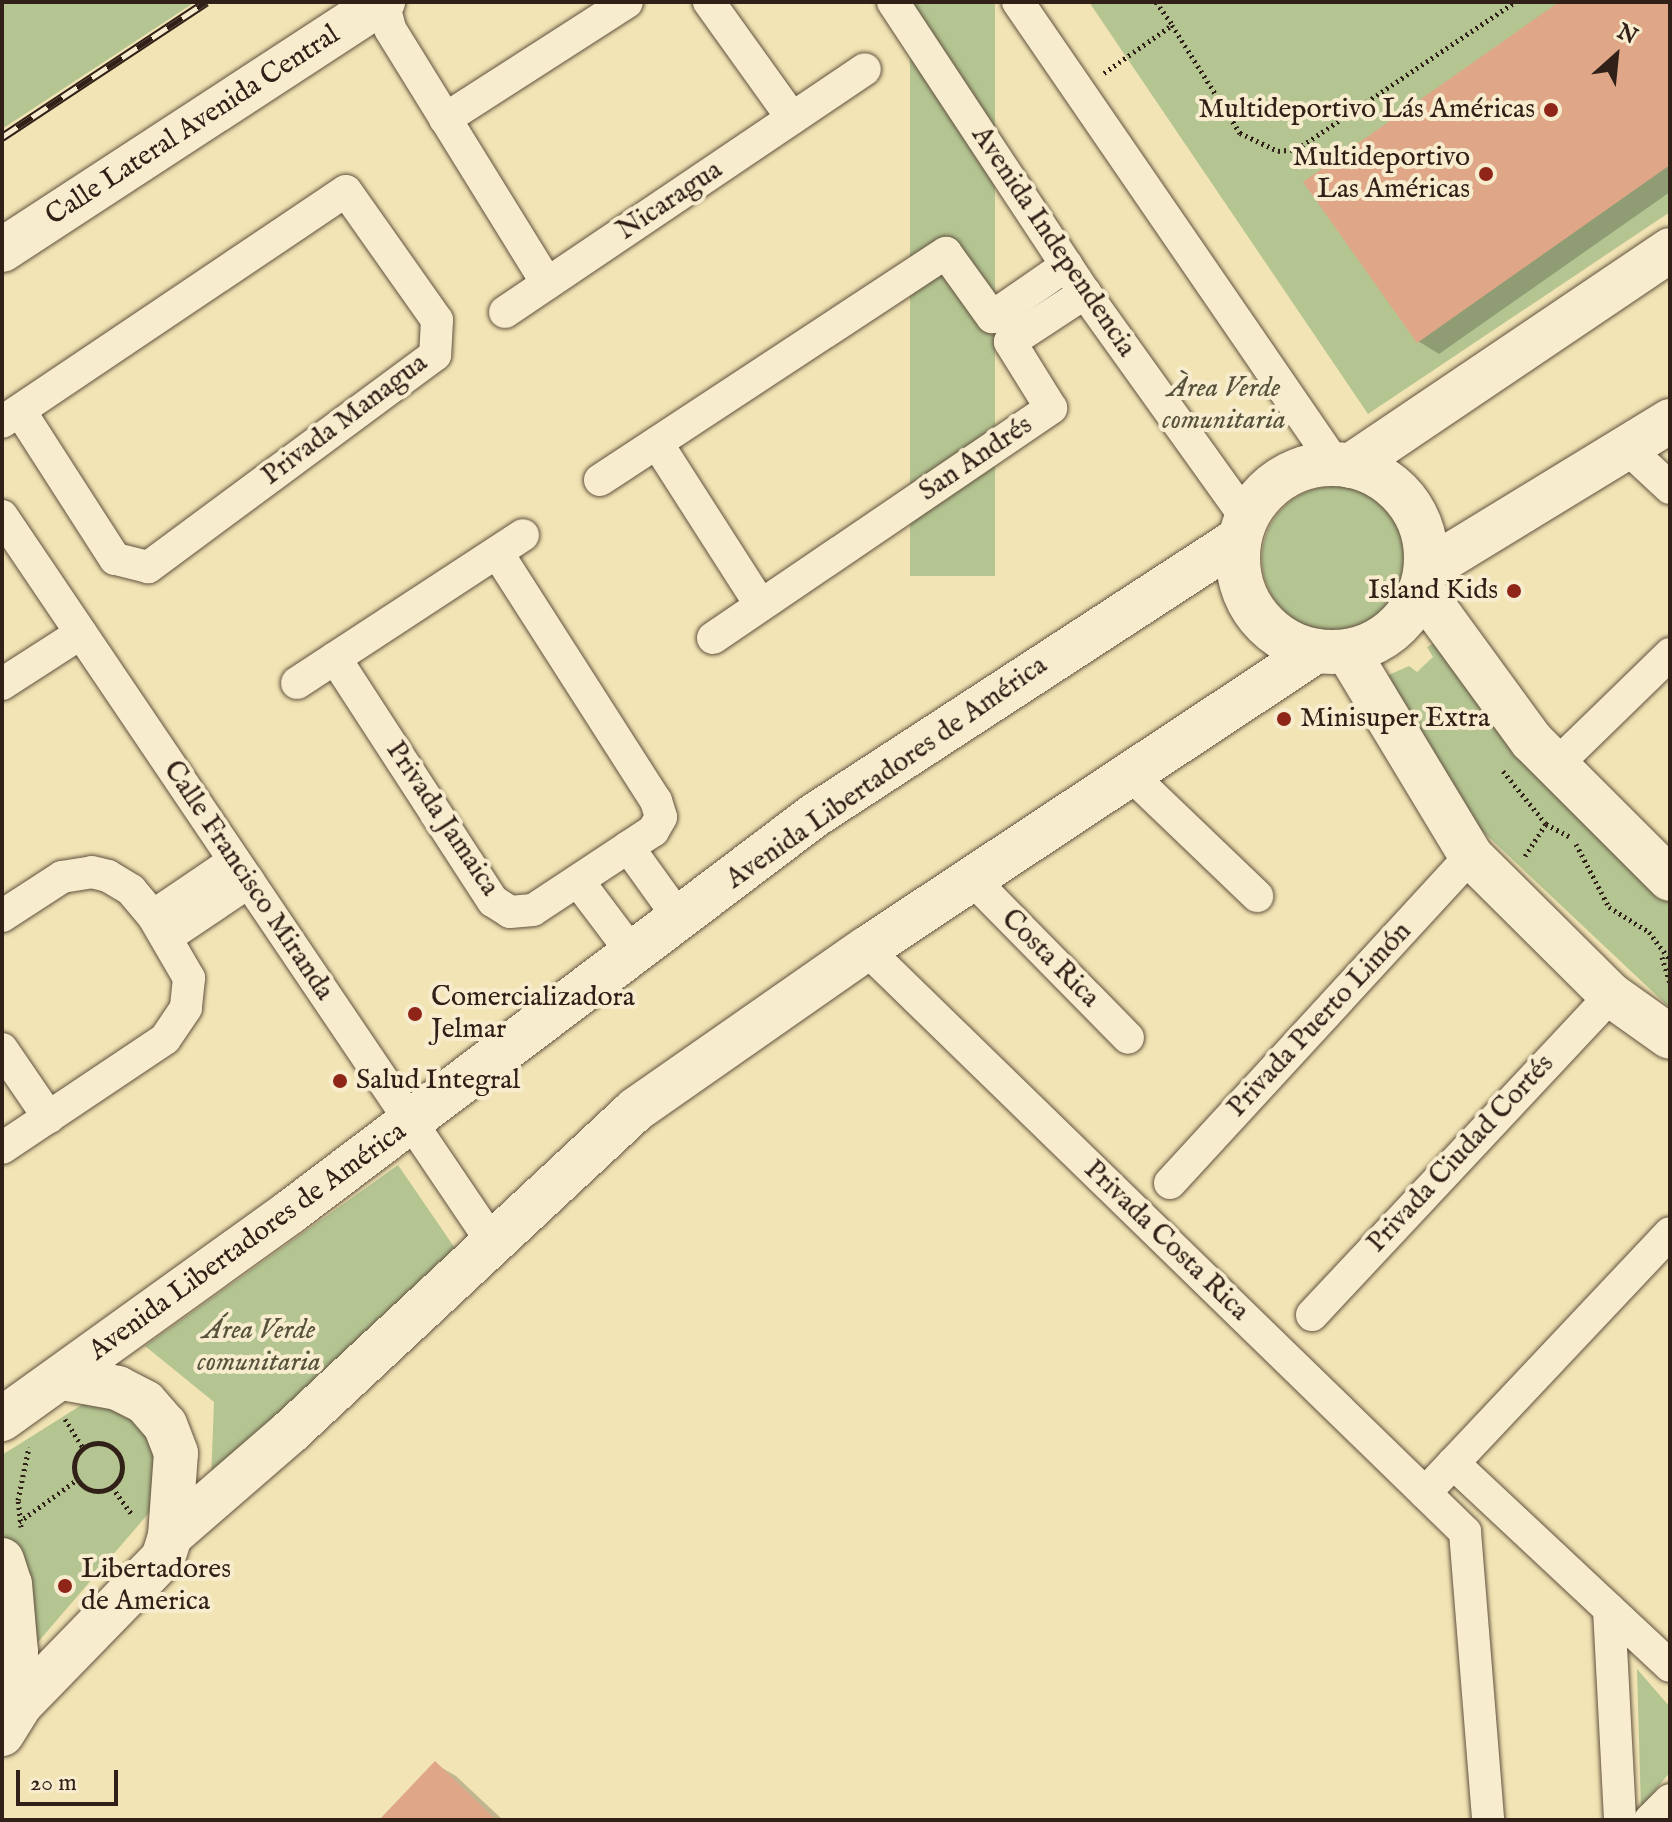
<!DOCTYPE html>
<html>
<head>
<meta charset="utf-8">
<style>
  body { margin:0 }
  #map { position:relative; width:1672px; height:1822px; overflow:hidden; background:#f2e4b4; font-family:"IM FELL English",serif }
  div>[style] { position:absolute }
  [style*='--x'] { left:calc(var(--x)*1px); top:calc(var(--y)*1px); width:calc(var(--w)*1px); rotate:calc(var(--a)*1deg) }
  .green>* { inset:0; background:#b4c592; transform-origin:0 0 }
  .round { border-radius:50% }
  .shadow>* { inset:0; background:#0003 }
  .building>* { inset:0; background:#dfa787 }
  .path>* { height:5px; margin-top:-2.5px; transform-origin:0; background:repeating-linear-gradient(90deg,#312018 0 2px,transparent 0 6px) }
  .path>.ring { margin:-2.5px; padding:0; box-sizing:content-box; background:none; border:5px solid #312018; border-radius:50% }
  .roads { filter:drop-shadow(0 0 2px #61513f) drop-shadow(0 0 2px #61513f) }
  .street>* { height:32px; margin:-16px; padding:0 16px; transform-origin:16px; border-radius:16px; background:#f7edce }
  .secondary>* { height:44px; margin:-22px; padding:0 22px; transform-origin:22px; border-radius:22px; background:#f7edce }
  .secondary>.ring { margin:-22px; padding:0; box-sizing:content-box; background:none; border:44px solid #f7edce; border-radius:50% }
  .rail>* { height:9px; margin-top:-4.5px; transform-origin:0; background:repeating-linear-gradient(90deg,#f7edce 0 18px,#312018 0 36px); box-sizing:border-box; border-block:2px solid #312018 }
  .dots>* { width:22px; height:22px; translate:-50% -50%; box-sizing:border-box; border:4px solid #f7edce; border-radius:50% }
  span { translate:-50% -50%; white-space:nowrap; text-align:center; line-height:1.15; -webkit-text-stroke:8px #f7edce; paint-order:stroke }
  .poi-label { font-size:28px; color:#312018 }
  .right { translate:-100% -50%; text-align:right }
  .left { translate:0 -50%; text-align:left }
  .street-label { font-size:28px; color:#312018 }
  .park-label { font-size:28px; color:#58523d; font-style:italic }
  .frame { position:absolute; inset:0; border:4px solid #312018; pointer-events:none }
  .north { position:absolute; left:1576px; top:16px; width:80px; height:80px; -webkit-text-stroke:6px #f7edce; paint-order:stroke; rotate:27deg; font-size:22px; font-weight:700; line-height:32px; text-align:center; color:#312018 }
  .north::after { content:''; display:block; margin:auto; width:28px; height:36px; background:#312018; clip-path:polygon(50% 0,100% 100%,50% 72%,0 100%) }
  .scale { position:absolute; left:16px; top:1770px; width:102px; height:36px; box-sizing:border-box; border:4px solid #312018; border-top:0; padding-left:10px; font-size:24px; line-height:28px; white-space:nowrap; color:#312018; -webkit-text-stroke:6px #f7edce; paint-order:stroke }
</style>
</head>
<body>
<div id="map">
  <div class="green">
    <i style="clip-path:polygon(2px 2px,195px 2px,2px 129px)"></i>
    <i style="left:910px;top:2px;width:85px;height:574px"></i>
    <i style="clip-path:polygon(1089px 2px,1670px 2px,1670px 212px,1368px 414px)"></i>
    <i class="round" style="left:1262px;top:486px;width:146px;height:146px"></i>
    <i style="clip-path:polygon(1447px 636px,1670px 902px,1670px 1008px,1479px 828px,1377px 680px,1409px 666px,1417px 672px,1433px 657px,1427px 647px)"></i>
    <i style="clip-path:polygon(398px 1165px,461px 1257px,211px 1480px,214px 1402px,145px 1346px)"></i>
    <i style="clip-path:polygon(99px 1394px,148px 1406px,172px 1486px,2px 1684px,2px 1455px)"></i>
    <i style="clip-path:polygon(1637px 1669px,1670px 1707px,1670px 1772px,1641px 1808px)"></i>
  </div>
  <div class="shadow">
    <i style="clip-path:polygon(1563px 2px,1670px 2px,1670px 192px,1439px 354px,1418px 341px)"></i>
    <i style="clip-path:polygon(435px 1764px,456px 1776px,503px 1820px,382px 1820px)"></i>
  </div>
  <div class="building">
    <i style="clip-path:polygon(1559px 2px,1670px 2px,1670px 165px,1417px 343px,1303px 182px)"></i>
    <i style="clip-path:polygon(435px 1761px,496px 1820px,379px 1820px)"></i>
  </div>
  <div class="path">
    <i style="--x:1156;--y:2;--w:27;--a:54"></i>
    <i style="--x:1104;--y:73;--w:83;--a:-35.2"></i>
    <i style="--x:1172;--y:25;--w:128;--a:57.8"></i>
    <i style="--x:1240;--y:133;--w:42;--a:25.3"></i>
    <i style="--x:1278;--y:151;--w:19;--a:-6"></i>
    <i style="--x:1297;--y:149;--w:263;--a:-34"></i>
    <i style="--x:1503;--y:771;--w:68;--a:50.9"></i>
    <i style="--x:1546;--y:824;--w:26;--a:28"></i>
    <i style="--x:1576;--y:844;--w:71;--a:62.4"></i>
    <i style="--x:1609;--y:907;--w:47;--a:32"></i>
    <i style="--x:1649;--y:932;--w:35;--a:53"></i>
    <i style="--x:1525;--y:856;--w:38;--a:-57"></i>
    <i style="--x:1662;--y:957;--w:27;--a:73"></i>
    <i style="--x:65;--y:1419;--w:36;--a:58"></i>
    <i class="ring" style="left:74px;top:1443px;width:43px;height:43px"></i>
    <i style="--x:112;--y:1487;--w:34;--a:54"></i>
    <i style="--x:19;--y:1522;--w:73;--a:-36.1"></i>
    <i style="--x:21;--y:1527;--w:27;--a:-96"></i>
    <i style="--x:18;--y:1500;--w:54;--a:-78.3"></i>
  </div>
  <div class="roads">
    <div class="street">
      <i style="--x:383;--y:2;--w:28;--a:75"></i>
      <i style="--x:390;--y:29;--w:299;--a:58.3"></i>
      <i style="--x:709;--y:2;--w:143;--a:54.4"></i>
      <i style="--x:893;--y:2;--w:349;--a:56.6"></i>
      <i style="--x:1085;--y:293;--w:277;--a:54.4"></i>
      <i style="--x:1018;--y:2;--w:560;--a:55.54"></i>
      <i style="--x:445;--y:119;--w:216;--a:-32.7"></i>
      <i style="--x:505;--y:312;--w:434;--a:-34"></i>
      <i style="--x:2;--y:422;--w:414;--a:-33.9"></i>
      <i style="--x:346;--y:191;--w:158;--a:54.8"></i>
      <i style="--x:437;--y:320;--w:35;--a:93"></i>
      <i style="--x:435;--y:355;--w:357;--a:143.5"></i>
      <i style="--x:148;--y:567;--w:34;--a:-166"></i>
      <i style="--x:115;--y:559;--w:176;--a:-122.7"></i>
      <i style="--x:657;--y:443;--w:191;--a:57.4"></i>
      <i style="--x:1627;--y:448;--w:59;--a:42.9"></i>
      <i style="--x:600;--y:480;--w:414;--a:-33.3"></i>
      <i style="--x:946;--y:253;--w:79;--a:54.3"></i>
      <i style="--x:992;--y:317;--w:91;--a:-34.7"></i>
      <i style="--x:2;--y:516;--w:879;--a:55.98"></i>
      <i style="--x:713;--y:638;--w:409;--a:-34.2"></i>
      <i style="--x:1051;--y:408;--w:78;--a:-121.8"></i>
      <i style="--x:1010;--y:342;--w:90;--a:-33.2"></i>
      <i style="--x:335;--y:658;--w:290;--a:57"></i>
      <i style="--x:493;--y:901;--w:20;--a:33"></i>
      <i style="--x:510;--y:912;--w:23;--a:-5"></i>
      <i style="--x:533;--y:910;--w:144;--a:-33.4"></i>
      <i style="--x:653;--y:831;--w:16;--a:-60"></i>
      <i style="--x:661;--y:817;--w:17;--a:-107"></i>
      <i style="--x:656;--y:801;--w:295;--a:-122.6"></i>
      <i style="--x:297;--y:683;--w:270;--a:-33.2"></i>
      <i style="--x:2;--y:684;--w:94;--a:-32.8"></i>
      <i style="--x:1555;--y:766;--w:161;--a:-44.2"></i>
      <i style="--x:1131;--y:775;--w:175;--a:43.8"></i>
      <i style="--x:628;--y:847;--w:87;--a:54.3"></i>
      <i style="--x:973;--y:880;--w:221;--a:45.5"></i>
      <i style="--x:578;--y:881;--w:91;--a:53"></i>
      <i style="--x:2;--y:916;--w:72;--a:-33"></i>
      <i style="--x:62;--y:877;--w:30;--a:-9"></i>
      <i style="--x:92;--y:872;--w:16;--a:14"></i>
      <i style="--x:108;--y:876;--w:27;--a:31"></i>
      <i style="--x:131;--y:890;--w:34;--a:50"></i>
      <i style="--x:153;--y:916;--w:72;--a:59.9"></i>
      <i style="--x:189;--y:978;--w:30;--a:96"></i>
      <i style="--x:186;--y:1008;--w:37;--a:124"></i>
      <i style="--x:165;--y:1039;--w:196;--a:146.2"></i>
      <i style="--x:153;--y:916;--w:98;--a:-34.2"></i>
      <i style="--x:167;--y:937;--w:99;--a:-33.9"></i>
      <i style="--x:866;--y:949;--w:836;--a:44.22"></i>
      <i style="--x:1465;--y:1532;--w:289;--a:85.4"></i>
      <i style="--x:2;--y:1049;--w:83;--a:55.7"></i>
      <i style="--x:1170;--y:1183;--w:444;--a:-47.4"></i>
      <i style="--x:1312;--y:1315;--w:438;--a:-46.9"></i>
      <i style="--x:1453;--y:1463;--w:297;--a:43.1"></i>
      <i style="--x:1425;--y:1493;--w:357;--a:-46.7"></i>
      <i style="--x:1609;--y:1609;--w:211;--a:87"></i>
      <i style="--x:1650;--y:1820;--w:28;--a:-45"></i>
    </div>
    <div class="secondary">
      <i style="--x:2;--y:250;--w:455;--a:-33.1"></i>
      <i class="ring" style="left:1238px;top:464px;width:144px;height:144px"></i>
      <i style="--x:1350;--y:466;--w:386;--a:-34"></i>
      <i style="--x:1426;--y:570;--w:286;--a:-31.4"></i>
      <i style="--x:1421;--y:589;--w:188;--a:53.9"></i>
      <i style="--x:1532;--y:741;--w:195;--a:45"></i>
      <i style="--x:1348;--y:652;--w:238;--a:58.9"></i>
      <i style="--x:1471;--y:856;--w:197;--a:44.8"></i>
      <i style="--x:1611;--y:995;--w:72;--a:35.4"></i>
      <i style="--x:2;--y:1419;--w:355;--a:-35.7"></i>
      <i style="--x:290;--y:1212;--w:658;--a:-37.1"></i>
      <i style="--x:815;--y:815;--w:506;--a:-33.06"></i>
      <i style="--x:170;--y:1536;--w:159;--a:-40.9"></i>
      <i style="--x:290;--y:1432;--w:472;--a:-43"></i>
      <i style="--x:635;--y:1110;--w:282;--a:-34.9"></i>
      <i style="--x:866;--y:949;--w:540;--a:-33.51"></i>
      <i style="--x:2;--y:1560;--w:25;--a:72"></i>
      <i style="--x:10;--y:1584;--w:68;--a:85"></i>
      <i style="--x:16;--y:1652;--w:77;--a:98.2"></i>
      <i style="--x:2;--y:1734;--w:34;--a:-58"></i>
      <i style="--x:20;--y:1705;--w:205;--a:-45.8"></i>
      <i style="--x:163;--y:1558;--w:23;--a:-72"></i>
      <i style="--x:170;--y:1536;--w:83;--a:-85.9"></i>
      <i style="--x:176;--y:1453;--w:30;--a:-111"></i>
      <i style="--x:165;--y:1425;--w:30;--a:-131"></i>
      <i style="--x:145;--y:1402;--w:30;--a:-153"></i>
      <i style="--x:118;--y:1388;--w:56;--a:-169.7"></i>
    </div>
  </div>
  <div class="rail">
    <i style="--x:2;--y:137;--w:245;--a:-33.5"></i>
  </div>
  <div class="dots">
    <i style="left:1551px;top:110px;background:#8f2418"></i>
    <i style="left:1486px;top:174px;background:#8f2418"></i>
    <i style="left:1514px;top:591px;background:#8f2418"></i>
    <i style="left:1284px;top:719px;background:#8f2418"></i>
    <i style="left:415px;top:1014px;background:#8f2418"></i>
    <i style="left:340px;top:1081px;background:#8f2418"></i>
    <i style="left:65px;top:1586px;background:#8f2418"></i>
  </div>
  <div class="poi-label">
    <span class="right" style="left:1535px;top:110px">Multideportivo Lás Américas</span>
    <span class="right" style="left:1470px;top:174px">Multideportivo<br>Las Américas</span>
    <span class="right" style="left:1498px;top:591px">Island Kids</span>
    <span class="left" style="left:1300px;top:719px">Minisuper Extra</span>
    <span class="left" style="left:431px;top:1014px">Comercializadora<br>Jelmar</span>
    <span class="left" style="left:356px;top:1081px">Salud Integral</span>
    <span class="left" style="left:81px;top:1586px">Libertadores<br>de America</span>
  </div>
  <div class="street-label">
    <span style="left:193px;top:126px;rotate:-33deg">Calle Lateral Avenida Central</span>
    <span style="left:670px;top:201px;rotate:-34deg">Nicaragua</span>
    <span style="left:1053px;top:242px;rotate:56deg">Avenida Independencia</span>
    <span style="left:345px;top:420px;rotate:-37deg">Privada Managua</span>
    <span style="left:976px;top:459px;rotate:-34deg">San Andrés</span>
    <span style="left:887px;top:773px;rotate:-35deg">Avenida Libertadores de América</span>
    <span style="left:442px;top:819px;rotate:56deg">Privada Jamaica</span>
    <span style="left:248px;top:881px;rotate:56deg">Calle Francisco Miranda</span>
    <span style="left:1050px;top:959px;rotate:45deg">Costa Rica</span>
    <span style="left:1320px;top:1020px;rotate:-47deg">Privada Puerto Limón</span>
    <span style="left:1461px;top:1154px;rotate:-47deg">Privada Ciudad Cortés</span>
    <span style="left:1166px;top:1241px;rotate:44deg">Privada Costa Rica</span>
    <span style="left:248px;top:1242px;rotate:-36deg">Avenida Libertadores de América</span>
  </div>
  <div class="park-label">
    <span style="left:1224px;top:405px">Àrea Verde<br>comunitaria</span>
    <span style="left:259px;top:1347px">Área Verde<br>comunitaria</span>
  </div>
  <div class="frame"></div>
  <div class="north">N</div>
  <div class="scale">20 m</div>
</div>
</body>
</html>
